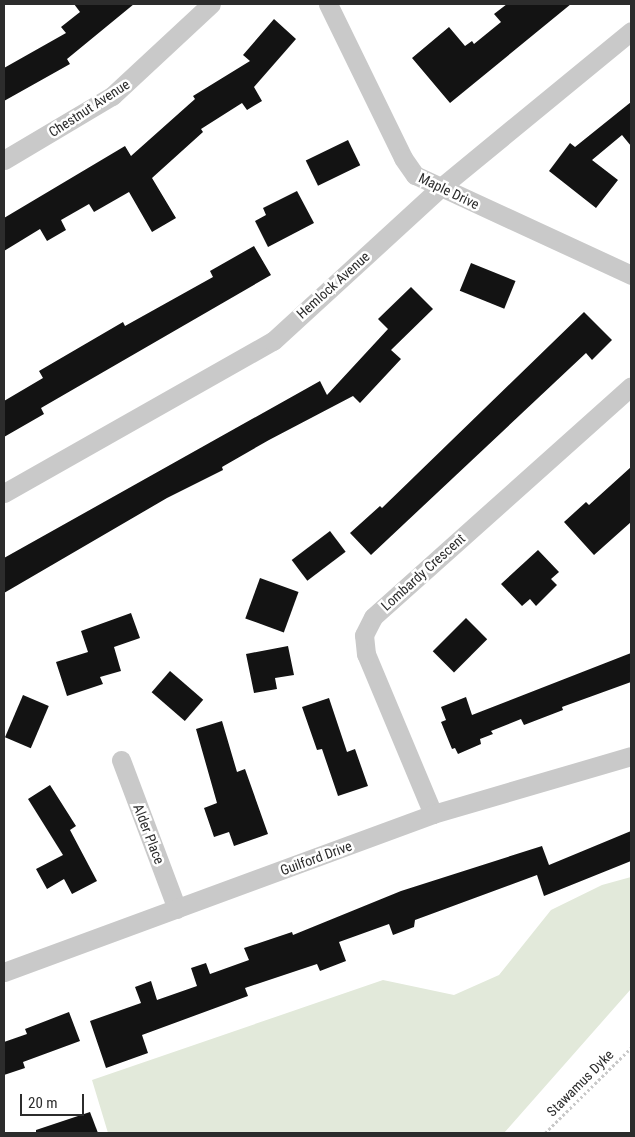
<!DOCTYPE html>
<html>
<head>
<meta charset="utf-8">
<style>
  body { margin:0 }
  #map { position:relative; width:635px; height:1137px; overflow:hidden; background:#fff; font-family:"Roboto Condensed",sans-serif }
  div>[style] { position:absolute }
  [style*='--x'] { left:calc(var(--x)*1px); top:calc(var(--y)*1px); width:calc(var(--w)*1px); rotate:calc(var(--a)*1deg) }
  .green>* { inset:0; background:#e2e9da }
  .building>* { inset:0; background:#131313; transform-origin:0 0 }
  .path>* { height:3px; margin-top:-1.5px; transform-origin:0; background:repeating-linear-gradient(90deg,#c9c9c9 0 2.5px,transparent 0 5px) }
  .street>* { height:19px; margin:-9.5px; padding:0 9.5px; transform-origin:9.5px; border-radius:9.5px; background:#c9c9c9 }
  span { translate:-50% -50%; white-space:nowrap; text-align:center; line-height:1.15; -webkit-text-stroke:5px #fff; paint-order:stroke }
  .street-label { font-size:14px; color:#2c2c2c }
  .frame { position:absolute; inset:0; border:5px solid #2c2c2c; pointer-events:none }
  .scale { position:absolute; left:20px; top:1094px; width:64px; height:22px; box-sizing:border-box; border:2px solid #2c2c2c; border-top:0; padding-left:6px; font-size:15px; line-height:18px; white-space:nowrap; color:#2c2c2c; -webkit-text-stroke:4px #fff; paint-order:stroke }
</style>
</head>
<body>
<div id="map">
  <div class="green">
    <i style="clip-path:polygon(631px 877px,631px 989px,504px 1133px,108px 1133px,92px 1080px,383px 980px,454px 995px,499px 975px,551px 910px,602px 885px)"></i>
  </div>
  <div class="building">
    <i style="clip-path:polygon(74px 4px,134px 4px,67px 59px,70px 64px,4px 101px,4px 68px,66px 33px,61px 27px,80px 12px)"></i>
    <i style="clip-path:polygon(507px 4px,571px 4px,450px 103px,412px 58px,449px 27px,465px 46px,472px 41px,474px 44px,501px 22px,494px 14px)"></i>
    <i style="clip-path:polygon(274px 19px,296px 39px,254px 87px,262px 101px,247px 110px,242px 103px,201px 129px,203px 132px,152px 178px,176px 218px,152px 232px,129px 192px,94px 212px,89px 204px,61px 220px,66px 230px,47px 241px,40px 229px,4px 251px,4px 218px,125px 146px,131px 156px,195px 99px,193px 96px,250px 61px,243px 55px)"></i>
    <i style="clip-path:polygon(631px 102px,631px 146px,622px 135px,592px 160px,618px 180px,596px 208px,549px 171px,570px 143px,575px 147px)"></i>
    <i style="left:348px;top:140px;width:28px;height:47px;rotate:64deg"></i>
    <i style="clip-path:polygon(297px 191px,314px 223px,268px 247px,255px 221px,266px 215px,263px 208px)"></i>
    <i style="clip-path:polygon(254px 246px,271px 275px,41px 408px,44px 414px,4px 437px,4px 401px,43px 378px,39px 371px,123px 322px,125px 326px,213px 277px,210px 271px)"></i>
    <i style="left:471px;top:263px;width:48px;height:30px;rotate:22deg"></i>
    <i style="clip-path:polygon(411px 287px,433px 309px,391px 350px,401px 359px,360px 403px,353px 396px,269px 440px,222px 467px,223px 470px,167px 498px,4px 593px,4px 558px,320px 381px,327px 395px,388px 329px,378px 319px)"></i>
    <i style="clip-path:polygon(584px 312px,612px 340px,592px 360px,586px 353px,371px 555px,350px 533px,380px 506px,382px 508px)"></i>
    <i style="clip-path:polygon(631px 467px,631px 522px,594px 555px,564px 522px,586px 502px,589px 505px)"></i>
    <i style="left:330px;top:531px;width:26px;height:48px;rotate:53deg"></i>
    <i style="clip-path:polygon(538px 550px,559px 572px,551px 579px,557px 585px,536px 606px,530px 599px,522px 606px,501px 584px)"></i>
    <i style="left:260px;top:578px;width:41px;height:43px;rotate:20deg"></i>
    <i style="clip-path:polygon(131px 613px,140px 638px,114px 647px,121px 671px,100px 677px,103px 684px,67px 696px,56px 662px,88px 652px,81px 631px)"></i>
    <i style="left:466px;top:618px;width:30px;height:47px;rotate:45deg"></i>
    <i style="clip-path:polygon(288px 646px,294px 675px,275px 678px,277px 689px,254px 693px,246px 654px)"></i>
    <i style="clip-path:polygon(631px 653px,631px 682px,562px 707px,563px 710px,524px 725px,521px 719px,491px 731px,493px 734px,480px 739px,481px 744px,458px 754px,455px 748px,452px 749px,441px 722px,446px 720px,441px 707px,466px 697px,472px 715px)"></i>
    <i style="left:170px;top:671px;width:44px;height:28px;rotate:41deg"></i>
    <i style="left:23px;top:695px;width:28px;height:46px;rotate:23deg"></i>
    <i style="clip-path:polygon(329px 698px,347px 752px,355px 749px,368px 786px,338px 796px,322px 749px,317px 750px,302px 707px)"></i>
    <i style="clip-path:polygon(222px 721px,237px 772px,245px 769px,268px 834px,234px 846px,229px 832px,214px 837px,204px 808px,217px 803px,196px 729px)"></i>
    <i style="clip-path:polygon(50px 785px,76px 826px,70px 830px,97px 881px,72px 894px,64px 879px,47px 889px,36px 869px,63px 855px,28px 799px)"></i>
    <i style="clip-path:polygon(631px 831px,631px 861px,544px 896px,537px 875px,415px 920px,414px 927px,393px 935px,389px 924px,339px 942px,346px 961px,320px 971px,317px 964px,245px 988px,248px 996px,142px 1035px,148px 1053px,106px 1068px,90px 1021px,141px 1003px,135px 987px,151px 981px,157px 1000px,197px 986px,191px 968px,206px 963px,210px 974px,249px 960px,244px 948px,292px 932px,293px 935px,401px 891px,542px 846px,549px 865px)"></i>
    <i style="clip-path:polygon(69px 1012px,80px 1041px,23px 1062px,25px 1068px,4px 1075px,4px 1042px,27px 1034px,25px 1029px)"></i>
    <i style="clip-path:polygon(90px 1112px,98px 1133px,36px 1133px,36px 1130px)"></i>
  </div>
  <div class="path">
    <i style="--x:545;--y:1133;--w:121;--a:-44.7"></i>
  </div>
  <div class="street">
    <i style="--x:328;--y:4;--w:171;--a:64"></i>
    <i style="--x:403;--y:158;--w:21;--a:55"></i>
    <i style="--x:415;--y:175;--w:238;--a:24.8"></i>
    <i style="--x:4;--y:160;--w:126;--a:-30.7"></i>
    <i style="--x:112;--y:96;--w:135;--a:-42.9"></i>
    <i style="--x:4;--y:493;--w:309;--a:-29.5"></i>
    <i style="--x:273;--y:341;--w:226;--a:-42.5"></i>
    <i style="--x:440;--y:188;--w:247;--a:-39.4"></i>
    <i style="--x:121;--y:760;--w:159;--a:69.4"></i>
    <i style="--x:433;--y:814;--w:173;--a:-112.7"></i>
    <i style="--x:366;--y:654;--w:19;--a:-96"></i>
    <i style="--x:364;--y:635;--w:20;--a:-63"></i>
    <i style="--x:373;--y:617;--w:346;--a:-41.8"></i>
    <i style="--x:4;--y:972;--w:457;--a:-20.2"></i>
    <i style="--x:433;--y:814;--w:206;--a:-16.3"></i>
  </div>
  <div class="street-label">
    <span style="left:89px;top:108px;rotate:-33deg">Chestnut Avenue</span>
    <span style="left:449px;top:191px;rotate:26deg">Maple Drive</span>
    <span style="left:333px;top:285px;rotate:-42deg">Hemlock Avenue</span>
    <span style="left:423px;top:572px;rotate:-42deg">Lombardy Crescent</span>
    <span style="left:149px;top:834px;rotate:69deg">Alder Place</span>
    <span style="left:316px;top:858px;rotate:-20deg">Guilford Drive</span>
    <span style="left:580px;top:1083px;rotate:-45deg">Stawamus Dyke</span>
  </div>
  <div class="frame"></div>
  <div class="scale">20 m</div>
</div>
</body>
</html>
